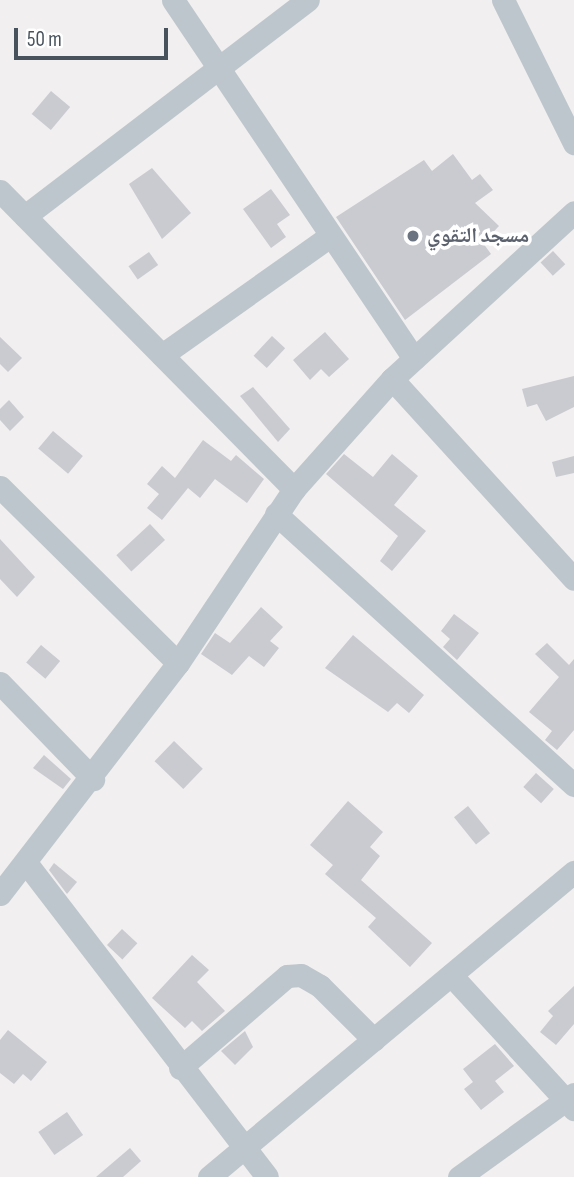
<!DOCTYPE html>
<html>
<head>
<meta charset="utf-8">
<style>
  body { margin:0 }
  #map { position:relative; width:574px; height:1177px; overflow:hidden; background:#f1efef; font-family:"Sofia Sans Condensed","Noto Naskh Arabic",sans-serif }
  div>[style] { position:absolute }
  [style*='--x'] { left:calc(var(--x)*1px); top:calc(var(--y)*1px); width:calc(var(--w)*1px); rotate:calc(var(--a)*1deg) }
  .building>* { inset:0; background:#c9cbd1; transform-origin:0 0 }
  .street>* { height:23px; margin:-11.5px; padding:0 11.5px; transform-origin:11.5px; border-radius:11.5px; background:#bec6cd }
  .dots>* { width:19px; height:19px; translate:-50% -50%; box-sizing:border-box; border:4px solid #fff; border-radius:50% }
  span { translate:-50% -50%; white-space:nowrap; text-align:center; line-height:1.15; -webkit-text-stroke:7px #fff; paint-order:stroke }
  .worship-label { font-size:21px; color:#5b616d; font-weight:700 }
  .left { translate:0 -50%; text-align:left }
  .scale { position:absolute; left:14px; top:28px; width:154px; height:32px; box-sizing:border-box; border:4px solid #48525c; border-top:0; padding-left:9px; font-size:21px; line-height:24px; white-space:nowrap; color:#48525c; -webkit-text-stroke:5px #fff; paint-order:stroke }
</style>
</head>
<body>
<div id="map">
  <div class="building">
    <i style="left:51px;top:91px;width:25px;height:30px;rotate:40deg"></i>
    <i style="clip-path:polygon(453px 154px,472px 180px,480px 174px,493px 190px,475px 203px,499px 226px,483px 243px,491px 254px,405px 320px,336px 217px,424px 160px,432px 171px)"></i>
    <i style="clip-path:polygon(152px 168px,191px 213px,162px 239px,129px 184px)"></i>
    <i style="clip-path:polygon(271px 189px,290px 215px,277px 224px,286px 237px,271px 248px,243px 209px)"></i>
    <i style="left:553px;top:251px;width:18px;height:17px;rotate:47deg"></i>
    <i style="left:149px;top:252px;width:16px;height:25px;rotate:55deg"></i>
    <i style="clip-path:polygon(325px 332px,349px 359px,329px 377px,321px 369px,310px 380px,293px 360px)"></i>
    <i style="left:272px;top:336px;width:18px;height:27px;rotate:43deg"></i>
    <i style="clip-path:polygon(0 337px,22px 358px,8px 372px,0 364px)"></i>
    <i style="clip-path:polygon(574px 376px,574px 407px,546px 421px,537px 404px,527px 407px,522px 389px)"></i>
    <i style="clip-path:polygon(253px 387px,290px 429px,278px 442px,240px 396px)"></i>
    <i style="clip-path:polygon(9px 400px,24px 417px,10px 431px,0 420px,0 409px)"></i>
    <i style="left:53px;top:431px;width:39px;height:23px;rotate:40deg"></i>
    <i style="clip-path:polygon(203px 440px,231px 461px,236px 455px,264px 479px,247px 503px,215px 479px,200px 498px,188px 488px,162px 520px,147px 508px,159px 494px,147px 484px,162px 466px,175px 478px)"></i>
    <i style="clip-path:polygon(344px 454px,373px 477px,392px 454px,418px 476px,394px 505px,426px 531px,392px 571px,380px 561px,398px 536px,326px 474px)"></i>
    <i style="clip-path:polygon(574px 456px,574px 473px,556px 477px,552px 462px)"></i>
    <i style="left:150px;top:524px;width:22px;height:46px;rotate:47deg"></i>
    <i style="clip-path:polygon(0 539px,35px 577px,17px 597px,0 579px)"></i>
    <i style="clip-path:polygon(261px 607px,283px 627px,270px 641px,279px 648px,264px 667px,249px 656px,232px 675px,201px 654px,215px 633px,230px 643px)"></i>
    <i style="clip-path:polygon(454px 614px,479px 633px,457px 660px,443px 647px,450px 639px,441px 631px)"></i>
    <i style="clip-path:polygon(353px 635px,424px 695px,409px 713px,397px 703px,388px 712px,325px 668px)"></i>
    <i style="clip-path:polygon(547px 643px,569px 665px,574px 659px,574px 730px,557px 750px,545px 740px,552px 731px,529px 712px,559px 677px,535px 654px)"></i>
    <i style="left:41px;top:645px;width:25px;height:23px;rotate:40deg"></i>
    <i style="left:174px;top:741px;width:40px;height:28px;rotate:44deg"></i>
    <i style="clip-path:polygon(44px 755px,71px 779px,63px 789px,33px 768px)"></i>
    <i style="left:536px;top:773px;width:24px;height:19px;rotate:42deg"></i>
    <i style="clip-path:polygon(348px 801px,383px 832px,370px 847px,380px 856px,361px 880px,432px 943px,410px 967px,368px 927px,376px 918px,325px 874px,333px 865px,310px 845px)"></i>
    <i style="left:468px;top:806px;width:35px;height:18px;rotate:51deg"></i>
    <i style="clip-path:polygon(54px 863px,77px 882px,67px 894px,49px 870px)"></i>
    <i style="left:122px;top:929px;width:21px;height:22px;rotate:43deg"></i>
    <i style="clip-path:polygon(192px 955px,209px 970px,197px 982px,225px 1011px,202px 1031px,192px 1021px,185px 1028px,152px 998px)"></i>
    <i style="clip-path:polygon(574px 986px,574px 1024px,556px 1045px,540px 1032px,553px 1016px,548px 1011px)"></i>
    <i style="clip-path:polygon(8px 1030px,47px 1062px,31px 1081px,23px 1074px,14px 1084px,0 1073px,0 1040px)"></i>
    <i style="clip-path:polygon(245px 1031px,253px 1047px,235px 1065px,221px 1051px)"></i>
    <i style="clip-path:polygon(495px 1044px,514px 1066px,495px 1081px,504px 1092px,481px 1110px,464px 1089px,473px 1082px,463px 1069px)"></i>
    <i style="left:67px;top:1112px;width:28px;height:35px;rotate:55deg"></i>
    <i style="clip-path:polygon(130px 1148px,141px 1161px,123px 1177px,96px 1177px)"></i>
  </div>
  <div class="street">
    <i style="--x:173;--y:0;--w:432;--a:56.1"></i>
    <i style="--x:503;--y:0;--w:160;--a:63.6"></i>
    <i style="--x:0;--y:191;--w:419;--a:45.4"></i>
    <i style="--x:25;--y:216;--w:356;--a:-37.4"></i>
    <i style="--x:162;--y:355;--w:206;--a:-35.3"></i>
    <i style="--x:392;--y:379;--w:270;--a:47.7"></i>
    <i style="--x:0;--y:487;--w:250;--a:44.7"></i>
    <i style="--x:276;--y:514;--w:403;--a:42.3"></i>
    <i style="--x:0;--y:683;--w:134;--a:45.9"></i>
    <i style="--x:27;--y:864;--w:394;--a:52.5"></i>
    <i style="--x:0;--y:894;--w:292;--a:-52.4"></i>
    <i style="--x:178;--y:663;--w:209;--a:-56.3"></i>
    <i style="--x:294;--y:489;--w:147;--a:-48.3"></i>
    <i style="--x:392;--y:379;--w:247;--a:-42.5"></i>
    <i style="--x:451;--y:975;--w:182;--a:47.5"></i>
    <i style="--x:180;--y:1068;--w:141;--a:-40.7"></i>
    <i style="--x:287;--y:976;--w:14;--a:-4"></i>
    <i style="--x:301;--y:975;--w:22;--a:30"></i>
    <i style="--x:320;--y:986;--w:76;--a:45"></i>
    <i style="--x:209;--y:1177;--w:476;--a:-39.9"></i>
    <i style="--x:459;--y:1177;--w:142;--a:-35.8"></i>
  </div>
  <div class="dots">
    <i style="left:413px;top:236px;background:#6b7280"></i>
  </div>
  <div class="worship-label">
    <span class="left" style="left:427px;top:236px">مسجد التقوي</span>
  </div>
  <div class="scale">50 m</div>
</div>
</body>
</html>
